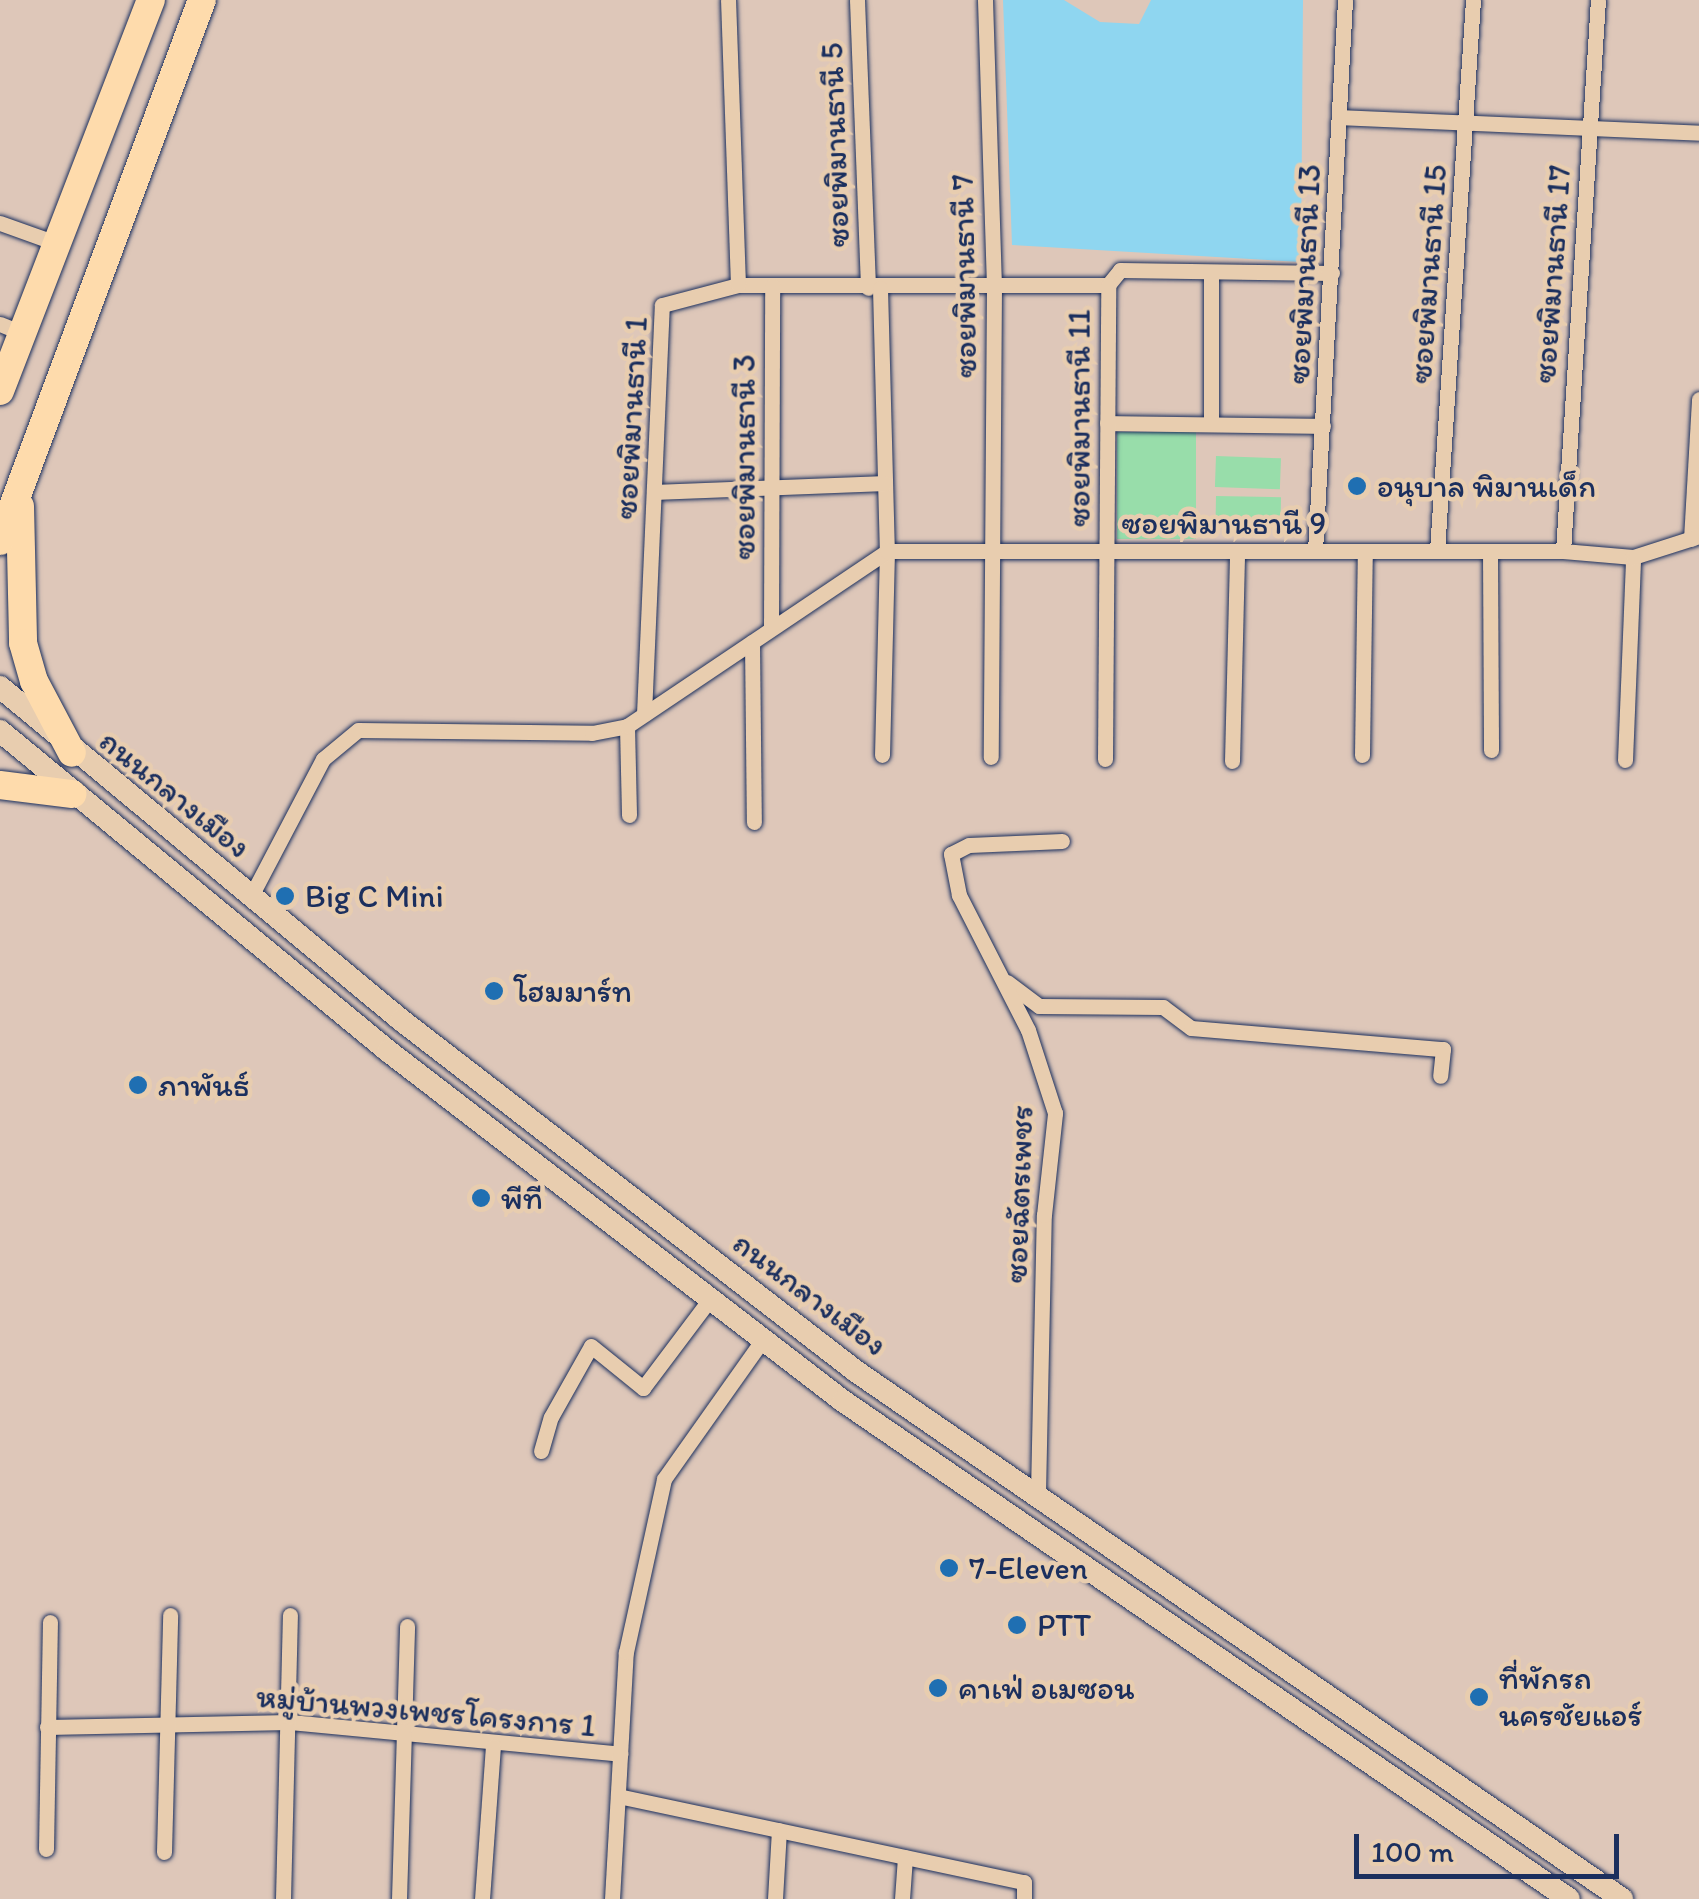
<!DOCTYPE html>
<html>
<head>
<meta charset="utf-8">
<style>
  body { margin:0 }
  #map { position:relative; width:1699px; height:1899px; overflow:hidden; background:#dec7b9; font-family:Itim,"Playpen Sans Thai",sans-serif }
  div>[style] { position:absolute }
  [style*='--x'] { left:calc(var(--x)*1px); top:calc(var(--y)*1px); width:calc(var(--w)*1px); rotate:calc(var(--a)*1deg) }
  .green>* { inset:0; background:#98ddaa; transform-origin:0 0 }
  .water>* { inset:0; background:#8fd6f0 }
  .roads { filter:drop-shadow(0 0 2px #1b2f5e) drop-shadow(0 0 2px #1b2f5e) }
  .street>* { height:15px; margin:-7.5px; padding:0 7.5px; transform-origin:7.5px; border-radius:7.5px; background:#e8cdaf }
  .secondary>* { height:22px; margin:-11px; padding:0 11px; transform-origin:11px; border-radius:11px; background:#e8cdaf }
  .highway>* { height:28px; margin:-14px; padding:0 14px; transform-origin:14px; border-radius:14px; background:#fedbac }
  .dots>* { width:28px; height:28px; translate:-50% -50%; box-sizing:border-box; border:5px solid #e8cdaf; border-radius:50% }
  span { translate:-50% -50%; white-space:nowrap; text-align:center; line-height:1.15; -webkit-text-stroke:9px #e8cdaf; paint-order:stroke }
  .street-label { font-size:32px; color:#1b2f5e }
  .poi-label { font-size:32px; color:#1b2f5e }
  .left { translate:0 -50%; text-align:left }
  .scale { position:absolute; left:1354px; top:1834px; width:265px; height:45px; box-sizing:border-box; border:5px solid #1b2f5e; border-top:0; padding-left:12px; font-size:30px; line-height:35px; white-space:nowrap; color:#1b2f5e; -webkit-text-stroke:8px #e8cdaf; paint-order:stroke }
</style>
</head>
<body>
<div id="map">
  <div class="green">
    <i style="left:1117px;top:432px;width:79px;height:107px"></i>
    <i style="left:1216px;top:456px;width:65px;height:31px;rotate:2deg"></i>
    <i style="left:1216px;top:496px;width:65px;height:31px;rotate:1deg"></i>
  </div>
  <div class="water">
    <i style="clip-path:polygon(1003px 0,1064px 0,1100px 22px,1139px 24px,1151px 0,1303px 0,1301px 262px,1012px 245px)"></i>
  </div>
  <div class="roads">
    <div class="street">
      <i style="--x:857;--y:0;--w:288;--a:87.8"></i>
      <i style="--x:985;--y:0;--w:286;--a:88.2"></i>
      <i style="--x:994;--y:286;--w:471;--a:90.4"></i>
      <i style="--x:1339;--y:117;--w:360;--a:2.5"></i>
      <i style="--x:0;--y:223;--w:59;--a:19.7"></i>
      <i style="--x:738;--y:285;--w:370;--a:0"></i>
      <i style="--x:1108;--y:285;--w:19;--a:-51"></i>
      <i style="--x:1120;--y:270;--w:212;--a:0.8"></i>
      <i style="--x:880;--y:288;--w:263;--a:88.5"></i>
      <i style="--x:887;--y:551;--w:204;--a:91.4"></i>
      <i style="--x:0;--y:324;--w:24;--a:22"></i>
      <i style="--x:1107;--y:423;--w:216;--a:0.8"></i>
      <i style="--x:1211;--y:424;--w:152;--a:-90"></i>
      <i style="--x:654;--y:492;--w:231;--a:-2.2"></i>
      <i style="--x:1691;--y:539;--w:140;--a:-86.7"></i>
      <i style="--x:1315;--y:551;--w:552;--a:-86.88"></i>
      <i style="--x:1437;--y:551;--w:552;--a:-86.26"></i>
      <i style="--x:1490;--y:551;--w:199;--a:89.7"></i>
      <i style="--x:1563;--y:551;--w:552;--a:-86.37"></i>
      <i style="--x:771;--y:628;--w:342;--a:-89.8"></i>
      <i style="--x:752;--y:642;--w:180;--a:89.4"></i>
      <i style="--x:644;--y:714;--w:409;--a:-87.5"></i>
      <i style="--x:662;--y:305;--w:79;--a:-14.7"></i>
      <i style="--x:738;--y:285;--w:285;--a:-92"></i>
      <i style="--x:627;--y:726;--w:89;--a:88.7"></i>
      <i style="--x:1362;--y:755;--w:204;--a:-89.2"></i>
      <i style="--x:1105;--y:759;--w:474;--a:-89.6"></i>
      <i style="--x:1625;--y:760;--w:203;--a:-87.7"></i>
      <i style="--x:1232;--y:761;--w:210;--a:-88.6"></i>
      <i style="--x:250;--y:898;--w:157;--a:-62.3"></i>
      <i style="--x:323;--y:759;--w:45;--a:-39.6"></i>
      <i style="--x:358;--y:730;--w:234;--a:0.7"></i>
      <i style="--x:592;--y:733;--w:36;--a:-11"></i>
      <i style="--x:627;--y:726;--w:313;--a:-33.9"></i>
      <i style="--x:887;--y:551;--w:676;--a:0"></i>
      <i style="--x:1563;--y:551;--w:70;--a:4.9"></i>
      <i style="--x:1633;--y:557;--w:69;--a:-17.7"></i>
      <i style="--x:1007;--y:982;--w:40;--a:37"></i>
      <i style="--x:1039;--y:1006;--w:124;--a:0.5"></i>
      <i style="--x:1163;--y:1007;--w:35;--a:37"></i>
      <i style="--x:1191;--y:1028;--w:253;--a:4.8"></i>
      <i style="--x:1443;--y:1049;--w:27;--a:96"></i>
      <i style="--x:541;--y:1451;--w:35;--a:-74"></i>
      <i style="--x:551;--y:1417;--w:81;--a:-60.6"></i>
      <i style="--x:591;--y:1346;--w:67;--a:38.9"></i>
      <i style="--x:643;--y:1388;--w:111;--a:-53"></i>
      <i style="--x:1038;--y:1493;--w:278;--a:-88.8"></i>
      <i style="--x:1044;--y:1215;--w:103;--a:-83.8"></i>
      <i style="--x:1055;--y:1113;--w:87;--a:-108"></i>
      <i style="--x:1028;--y:1030;--w:152;--a:-117.1"></i>
      <i style="--x:959;--y:895;--w:42;--a:-101"></i>
      <i style="--x:951;--y:854;--w:20;--a:-27"></i>
      <i style="--x:969;--y:845;--w:93;--a:-2.5"></i>
      <i style="--x:47;--y:1727;--w:243;--a:-1.2"></i>
      <i style="--x:290;--y:1722;--w:332;--a:5.5"></i>
      <i style="--x:618;--y:1796;--w:415;--a:12"></i>
      <i style="--x:1024;--y:1882;--w:17;--a:90"></i>
      <i style="--x:46;--y:1849;--w:227;--a:-89"></i>
      <i style="--x:164;--y:1852;--w:237;--a:-88.5"></i>
      <i style="--x:283;--y:1899;--w:284;--a:-88.6"></i>
      <i style="--x:399;--y:1899;--w:273;--a:-88.3"></i>
      <i style="--x:482;--y:1899;--w:153;--a:-85.9"></i>
      <i style="--x:612;--y:1899;--w:247;--a:-86.8"></i>
      <i style="--x:626;--y:1652;--w:177;--a:-77.6"></i>
      <i style="--x:664;--y:1479;--w:171;--a:-54.7"></i>
      <i style="--x:775;--y:1899;--w:69;--a:-86.7"></i>
      <i style="--x:902;--y:1899;--w:42;--a:-85.9"></i>
    </div>
    <div class="secondary">
      <i style="--x:0;--y:687;--w:521;--a:39.71"></i>
      <i style="--x:401;--y:1020;--w:576;--a:37.67"></i>
      <i style="--x:857;--y:1372;--w:929;--a:34.56"></i>
      <i style="--x:0;--y:731;--w:503;--a:39.51"></i>
      <i style="--x:388;--y:1051;--w:574;--a:37.57"></i>
      <i style="--x:843;--y:1401;--w:880;--a:34.45"></i>
    </div>
    <div class="highway">
      <i style="--x:0;--y:391;--w:419;--a:-68.9"></i>
      <i style="--x:20;--y:506;--w:137;--a:88.7"></i>
      <i style="--x:23;--y:643;--w:40;--a:74"></i>
      <i style="--x:34;--y:681;--w:81;--a:62.2"></i>
      <i style="--x:0;--y:541;--w:577;--a:-69.53"></i>
      <i style="--x:0;--y:785;--w:73;--a:7.1"></i>
    </div>
  </div>
  <div class="dots">
    <i style="left:1357px;top:486px;background:#1f6fb2"></i>
    <i style="left:285px;top:896px;background:#1f6fb2"></i>
    <i style="left:494px;top:991px;background:#1f6fb2"></i>
    <i style="left:138px;top:1085px;background:#1f6fb2"></i>
    <i style="left:481px;top:1198px;background:#1f6fb2"></i>
    <i style="left:949px;top:1568px;background:#1f6fb2"></i>
    <i style="left:1017px;top:1625px;background:#1f6fb2"></i>
    <i style="left:938px;top:1688px;background:#1f6fb2"></i>
    <i style="left:1479px;top:1697px;background:#1f6fb2"></i>
  </div>
  <div class="street-label">
    <span style="left:835px;top:145px;rotate:-92deg">ซอยพิมานธานี 5</span>
    <span style="left:1304px;top:274px;rotate:-87deg">ซอยพิมานธานี 13</span>
    <span style="left:1428px;top:274px;rotate:-86deg">ซอยพิมานธานี 15</span>
    <span style="left:1552px;top:274px;rotate:-86deg">ซอยพิมานธานี 17</span>
    <span style="left:964px;top:276px;rotate:-91deg">ซอยพิมานธานี 7</span>
    <span style="left:631px;top:418px;rotate:-87deg">ซอยพิมานธานี 1</span>
    <span style="left:1079px;top:418px;rotate:-90deg">ซอยพิมานธานี 11</span>
    <span style="left:744px;top:457px;rotate:-90deg">ซอยพิมานธานี 3</span>
    <span style="left:1224px;top:523px">ซอยพิมานธานี 9</span>
    <span style="left:175px;top:794px;rotate:39deg">ถนนกลางเมือง</span>
    <span style="left:1019px;top:1194px;rotate:-88deg">ซอยฉัตรเพชร</span>
    <span style="left:810px;top:1294px;rotate:37deg">ถนนกลางเมือง</span>
    <span style="left:426px;top:1711px;rotate:5deg">หมู่บ้านพวงเพชรโครงการ 1</span>
  </div>
  <div class="poi-label">
    <span class="left" style="left:1377px;top:486px">อนุบาล พิมานเด็ก</span>
    <span class="left" style="left:305px;top:896px">Big C Mini</span>
    <span class="left" style="left:514px;top:991px">โฮมมาร์ท</span>
    <span class="left" style="left:158px;top:1085px">ภาพันธ์</span>
    <span class="left" style="left:501px;top:1198px">พีที</span>
    <span class="left" style="left:969px;top:1568px">7-Eleven</span>
    <span class="left" style="left:1037px;top:1625px">PTT</span>
    <span class="left" style="left:1499px;top:1697px">ที่พักรถ<br>นครชัยแอร์</span>
    <span class="left" style="left:958px;top:1688px">คาเฟ่ อเมซอน</span>
  </div>
  <div class="scale">100 m</div>
</div>
</body>
</html>
